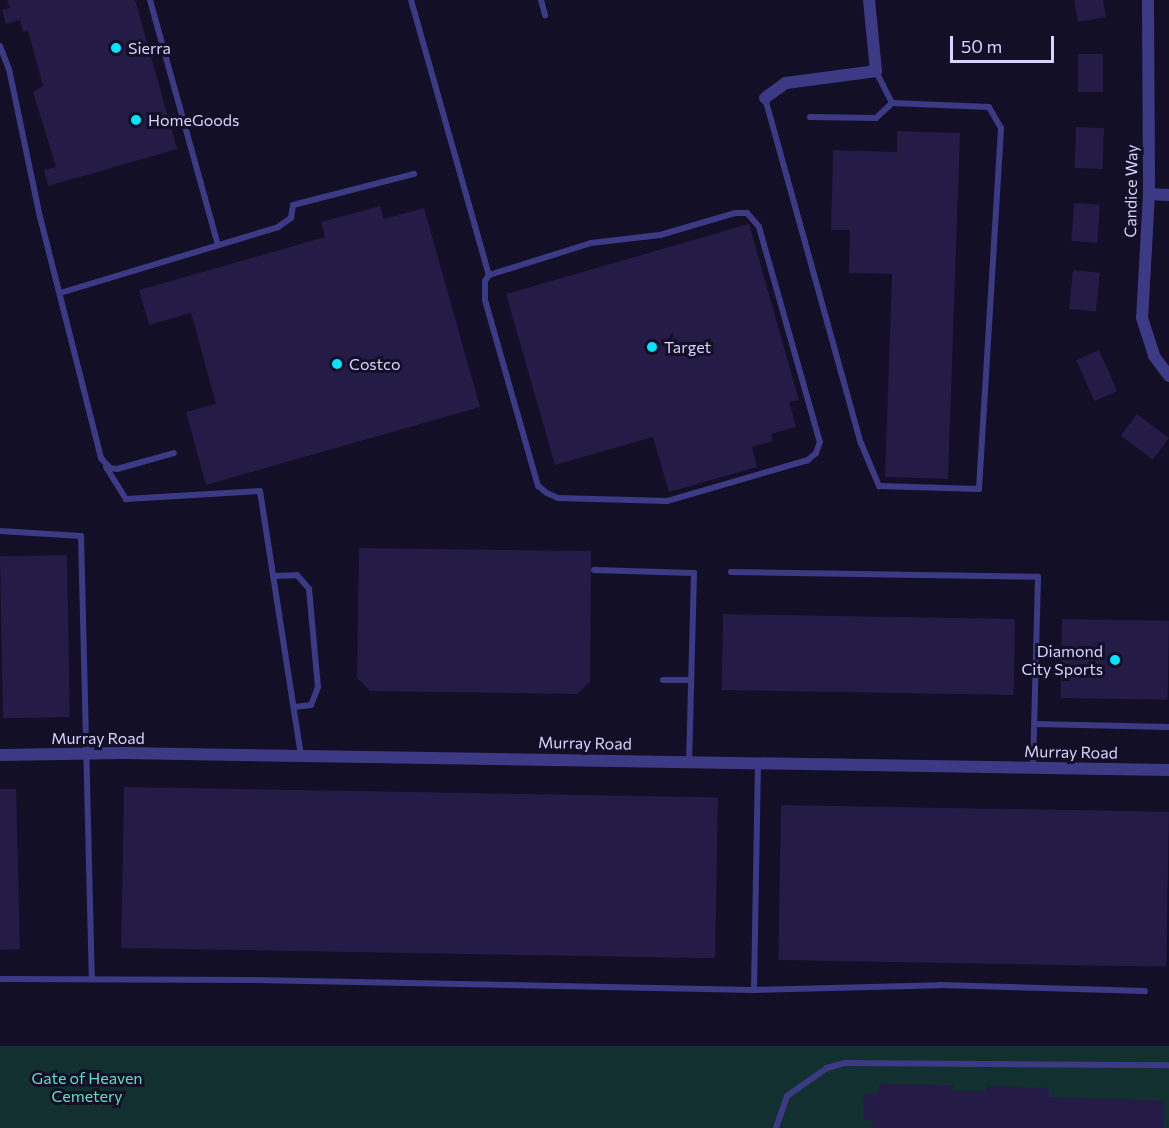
<!DOCTYPE html>
<html>
<head>
<meta charset="utf-8">
<style>
  body { margin:0 }
  #map { position:relative; width:1169px; height:1128px; overflow:hidden; background:#130f26; font-family:Commissioner,sans-serif }
  div>[style] { position:absolute }
  [style*='--x'] { left:calc(var(--x)*1px); top:calc(var(--y)*1px); width:calc(var(--w)*1px); rotate:calc(var(--a)*1deg) }
  .green>* { inset:0; background:#12302f; transform-origin:0 0 }
  .building>* { inset:0; background:#241b47; transform-origin:0 0 }
  .lane>* { height:6px; margin:-3px; padding:0 3px; transform-origin:3px; border-radius:3px; background:#3d3a85 }
  .street>* { height:12px; margin:-6px; padding:0 6px; transform-origin:6px; border-radius:6px; background:#3d3a85 }
  .dots>* { width:16px; height:16px; translate:-50% -50%; box-sizing:border-box; border:3px solid #130f26; border-radius:50% }
  span { translate:-50% -50%; white-space:nowrap; text-align:center; line-height:1.15; -webkit-text-stroke:6px #130f26; paint-order:stroke }
  .poi-label { font-size:16px; color:#d9d4ff }
  .left { translate:0 -50%; text-align:left }
  .right { translate:-100% -50%; text-align:right }
  .street-label { font-size:16px; color:#d9d4ff }
  .park-label { font-size:16px; color:#5fe0c0 }
  .scale { position:absolute; left:950px; top:36px; width:104px; height:27px; box-sizing:border-box; border:3px solid #d9d4ff; border-top:0; padding-left:8px; font-size:18px; line-height:21px; white-space:nowrap; color:#d9d4ff; -webkit-text-stroke:4px #130f26; paint-order:stroke }
</style>
</head>
<body>
<div id="map">
  <div class="green">
    <i style="left:0;top:1046px;width:1169px;height:82px"></i>
  </div>
  <div class="building">
    <i style="clip-path:polygon(7px 0,135px 0,177px 149px,48px 186px,44px 170px,56px 167px,33px 92px,43px 86px,28px 31px,23px 32px,20px 20px,6px 24px,2px 10px,10px 8px)"></i>
    <i style="clip-path:polygon(1074px 0,1103px 0,1106px 17px,1078px 22px)"></i>
    <i style="left:1078px;top:54px;width:25px;height:38px"></i>
    <i style="left:1076px;top:127px;width:28px;height:41px;rotate:2deg"></i>
    <i style="clip-path:polygon(897px 131px,960px 133px,948px 479px,885px 477px,892px 274px,849px 273px,850px 230px,831px 230px,833px 150px,897px 152px)"></i>
    <i style="left:1074px;top:203px;width:26px;height:38px;rotate:4deg"></i>
    <i style="clip-path:polygon(380px 206px,384px 219px,424px 208px,480px 407px,206px 485px,186px 412px,216px 404px,191px 313px,149px 325px,139px 290px,325px 237px,321px 222px)"></i>
    <i style="clip-path:polygon(749px 224px,799px 400px,789px 402px,796px 427px,771px 434px,773px 441px,752px 447px,757px 467px,669px 492px,653px 437px,555px 465px,506px 294px)"></i>
    <i style="left:1073px;top:270px;width:27px;height:39px;rotate:6deg"></i>
    <i style="left:1099px;top:350px;width:45px;height:25px;rotate:66deg"></i>
    <i style="left:1137px;top:414px;width:40px;height:27px;rotate:37deg"></i>
    <i style="clip-path:polygon(359px 548px,591px 551px,590px 682px,577px 694px,370px 691px,357px 678px)"></i>
    <i style="left:67px;top:555px;width:162px;height:67px;rotate:89deg"></i>
    <i style="left:723px;top:614px;width:292px;height:76px;rotate:1deg"></i>
    <i style="left:1062px;top:619px;width:107px;height:79px;rotate:1deg"></i>
    <i style="left:124px;top:787px;width:594px;height:161px;rotate:1deg"></i>
    <i style="clip-path:polygon(0 789px,16px 789px,20px 949px,0 950px)"></i>
    <i style="left:781px;top:805px;width:388px;height:155px;rotate:1deg"></i>
    <i style="clip-path:polygon(879px 1084px,953px 1085px,952px 1091px,986px 1091px,986px 1086px,1049px 1088px,1049px 1097px,1164px 1101px,1163px 1128px,873px 1128px,873px 1121px,863px 1120px,864px 1094px,878px 1094px)"></i>
  </div>
  <div class="lane">
    <i style="--x:150;--y:0;--w:254;--a:74.5"></i>
    <i style="--x:411;--y:0;--w:286;--a:74.2"></i>
    <i style="--x:541;--y:0;--w:16;--a:75"></i>
    <i style="--x:0;--y:46;--w:25;--a:69"></i>
    <i style="--x:9;--y:69;--w:147;--a:78.2"></i>
    <i style="--x:39;--y:213;--w:253;--a:75.8"></i>
    <i style="--x:101;--y:458;--w:13;--a:48"></i>
    <i style="--x:110;--y:468;--w:7;--a:8"></i>
    <i style="--x:117;--y:469;--w:59;--a:-15.7"></i>
    <i style="--x:765;--y:98;--w:358;--a:74.5"></i>
    <i style="--x:861;--y:443;--w:47;--a:67.3"></i>
    <i style="--x:879;--y:486;--w:100;--a:1.7"></i>
    <i style="--x:979;--y:489;--w:362;--a:-86.5"></i>
    <i style="--x:1001;--y:128;--w:24;--a:-120"></i>
    <i style="--x:989;--y:107;--w:97;--a:-177.6"></i>
    <i style="--x:892;--y:103;--w:36;--a:-117"></i>
    <i style="--x:810;--y:117;--w:66;--a:0.9"></i>
    <i style="--x:876;--y:118;--w:22;--a:-43"></i>
    <i style="--x:735;--y:213;--w:12;--a:0"></i>
    <i style="--x:747;--y:213;--w:18;--a:49"></i>
    <i style="--x:759;--y:227;--w:223;--a:74.2"></i>
    <i style="--x:820;--y:442;--w:12;--a:110"></i>
    <i style="--x:816;--y:453;--w:11;--a:139"></i>
    <i style="--x:808;--y:460;--w:147;--a:163.8"></i>
    <i style="--x:667;--y:501;--w:109;--a:-178.4"></i>
    <i style="--x:558;--y:498;--w:12;--a:-156"></i>
    <i style="--x:547;--y:493;--w:11;--a:-142"></i>
    <i style="--x:538;--y:486;--w:193;--a:-105.9"></i>
    <i style="--x:485;--y:300;--w:19;--a:-90"></i>
    <i style="--x:485;--y:281;--w:7;--a:-56"></i>
    <i style="--x:489;--y:275;--w:107;--a:-17.4"></i>
    <i style="--x:591;--y:243;--w:69;--a:-6.6"></i>
    <i style="--x:660;--y:235;--w:78;--a:-16.3"></i>
    <i style="--x:60;--y:293;--w:228;--a:-16.8"></i>
    <i style="--x:278;--y:227;--w:16;--a:-35"></i>
    <i style="--x:291;--y:218;--w:13;--a:-81"></i>
    <i style="--x:293;--y:205;--w:125;--a:-14.4"></i>
    <i style="--x:106;--y:467;--w:38;--a:58"></i>
    <i style="--x:126;--y:499;--w:134;--a:-3.4"></i>
    <i style="--x:260;--y:491;--w:267;--a:81.2"></i>
    <i style="--x:0;--y:531;--w:81;--a:3.5"></i>
    <i style="--x:81;--y:536;--w:442;--a:88.6"></i>
    <i style="--x:594;--y:570;--w:100;--a:1.7"></i>
    <i style="--x:694;--y:573;--w:188;--a:91.5"></i>
    <i style="--x:731;--y:572;--w:307;--a:0.9"></i>
    <i style="--x:1038;--y:577;--w:191;--a:91.5"></i>
    <i style="--x:273;--y:576;--w:24;--a:-2"></i>
    <i style="--x:297;--y:575;--w:18;--a:49"></i>
    <i style="--x:309;--y:589;--w:98;--a:84.8"></i>
    <i style="--x:318;--y:687;--w:19;--a:111"></i>
    <i style="--x:311;--y:705;--w:17;--a:173"></i>
    <i style="--x:663;--y:680;--w:28;--a:0"></i>
    <i style="--x:1035;--y:724;--w:134;--a:1.3"></i>
    <i style="--x:0;--y:979;--w:253;--a:0.2"></i>
    <i style="--x:253;--y:980;--w:501;--a:1.14"></i>
    <i style="--x:754;--y:990;--w:227;--a:-89"></i>
    <i style="--x:754;--y:990;--w:186;--a:-1.5"></i>
    <i style="--x:940;--y:985;--w:205;--a:1.7"></i>
    <i style="--x:776;--y:1128;--w:34;--a:-71"></i>
    <i style="--x:787;--y:1096;--w:49;--a:-35"></i>
    <i style="--x:827;--y:1068;--w:19;--a:-16"></i>
    <i style="--x:845;--y:1063;--w:324;--a:0.4"></i>
  </div>
  <div class="street">
    <i style="--x:1148;--y:0;--w:194;--a:89.7"></i>
    <i style="--x:1149;--y:194;--w:124;--a:93.2"></i>
    <i style="--x:1142;--y:318;--w:40;--a:72"></i>
    <i style="--x:1154;--y:356;--w:25;--a:53"></i>
    <i style="--x:765;--y:98;--w:26;--a:-36"></i>
    <i style="--x:786;--y:83;--w:91;--a:-7.6"></i>
    <i style="--x:876;--y:71;--w:71;--a:-95.6"></i>
    <i style="--x:1149;--y:194;--w:20;--a:3"></i>
    <i style="--x:0;--y:755;--w:123;--a:-0.9"></i>
    <i style="--x:123;--y:753;--w:1046;--a:0.93"></i>
  </div>
  <div class="dots">
    <i style="left:116px;top:48px;background:#00e5ff"></i>
    <i style="left:136px;top:120px;background:#00e5ff"></i>
    <i style="left:652px;top:347px;background:#00e5ff"></i>
    <i style="left:337px;top:364px;background:#00e5ff"></i>
    <i style="left:1115px;top:660px;background:#00e5ff"></i>
  </div>
  <div class="poi-label">
    <span class="left" style="left:128px;top:48px">Sierra</span>
    <span class="left" style="left:148px;top:120px">HomeGoods</span>
    <span class="left" style="left:664px;top:347px">Target</span>
    <span class="left" style="left:349px;top:364px">Costco</span>
    <span class="right" style="left:1103px;top:660px">Diamond<br>City Sports</span>
  </div>
  <div class="street-label">
    <span style="left:1131px;top:191px;rotate:-89deg">Candice Way</span>
    <span style="left:98px;top:738px">Murray Road</span>
    <span style="left:585px;top:743px;rotate:1deg">Murray Road</span>
    <span style="left:1071px;top:752px;rotate:1deg">Murray Road</span>
  </div>
  <div class="park-label">
    <span style="left:87px;top:1087px">Gate of Heaven<br>Cemetery</span>
  </div>
  <div class="scale">50 m</div>
</div>
</body>
</html>
